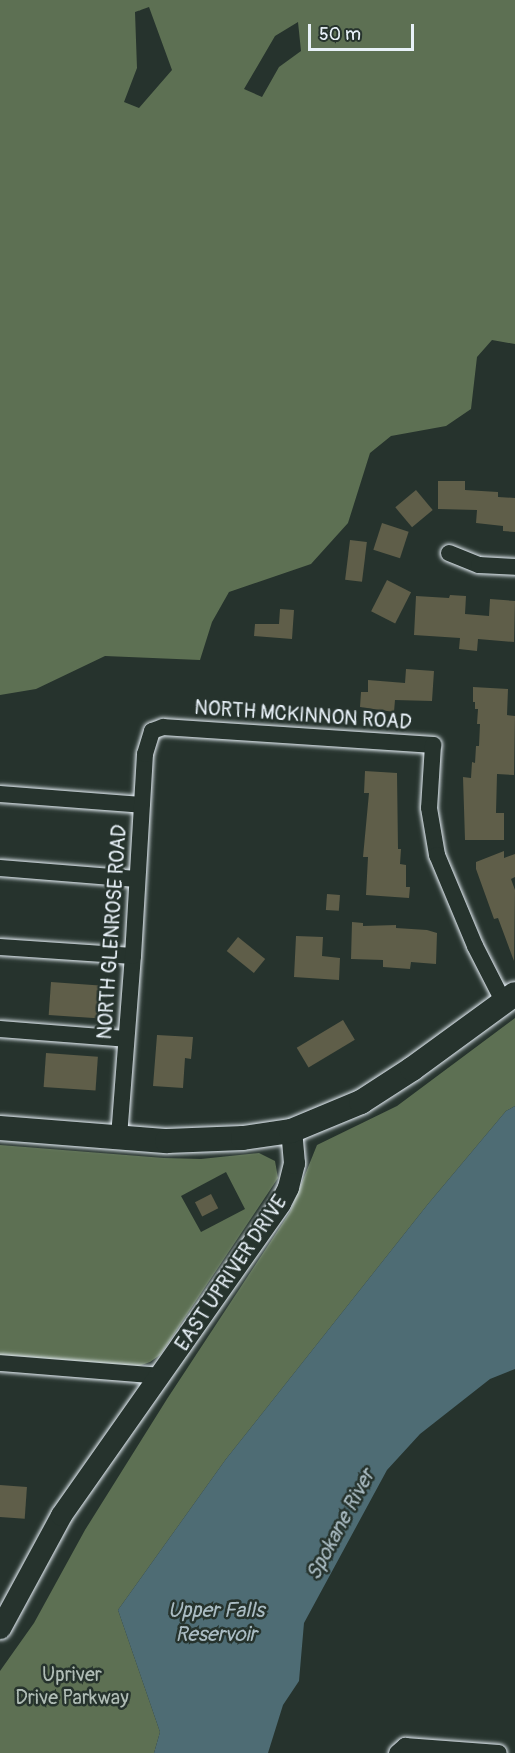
<!DOCTYPE html>
<html>
<head>
<meta charset="utf-8">
<style>
  body { margin:0 }
  #map { position:relative; width:515px; height:1753px; overflow:hidden; background:#26332d; font-family:Pangolin,sans-serif }
  div>[style] { position:absolute }
  [style*='--x'] { left:calc(var(--x)*1px); top:calc(var(--y)*1px); width:calc(var(--w)*1px); rotate:calc(var(--a)*1deg) }
  .green>* { inset:0; background:#5d7053 }
  .water>* { inset:0; background:#4e6c74 }
  .building>* { inset:0; background:#5f5e49; transform-origin:0 0 }
  .roads { filter:drop-shadow(0 0 2px #e8f1f8) drop-shadow(0 0 2px #e8f1f8) }
  .minor>* { height:16px; margin:-8px; padding:0 8px; transform-origin:8px; border-radius:8px; background:#26332d }
  .tertiary>* { height:21px; margin:-10.5px; padding:0 10.5px; transform-origin:10.5px; border-radius:10.5px; background:#26332d }
  .secondary>* { height:24px; margin:-12px; padding:0 12px; transform-origin:12px; border-radius:12px; background:#26332d }
  span { translate:-50% -50%; white-space:nowrap; text-align:center; line-height:1.15; -webkit-text-stroke:5px #26332d; paint-order:stroke }
  .street-label { font-size:20px; color:#e8f1f8 }
  .park-label { font-size:20px; color:#b0bdb6 }
  .water-label { font-size:21px; color:#aabcc3; font-style:italic }
  .scale { position:absolute; left:308px; top:24px; width:106px; height:27px; box-sizing:border-box; border:3px solid #e8f1f8; border-top:0; padding-left:8px; font-size:18px; line-height:21px; white-space:nowrap; color:#e8f1f8; -webkit-text-stroke:4px #26332d; paint-order:stroke }
</style>
</head>
<body>
<div id="map">
  <div class="green">
    <i style="clip-path:polygon(evenodd,0 0,515px 0,515px 344px,492px 340px,477px 357px,471px 409px,446px 426px,391px 436px,370px 453px,348px 523px,311px 564px,229px 592px,212px 622px,200px 660px,105px 656px,36px 689px,0 695px,0 0,149px 7px,172px 70px,139px 108px,124px 102px,137px 68px,135px 12px,149px 7px,0 0,298px 22px,301px 51px,279px 67px,262px 97px,244px 89px,275px 36px,298px 22px)"></i>
    <i style="clip-path:polygon(515px 1018px,515px 1106px,506px 1111px,428px 1204px,226px 1459px,118px 1610px,160px 1732px,154px 1753px,0 1753px,0 1671px,34px 1623px,85px 1530px,167px 1399px,290px 1212px,317px 1145px,397px 1106px)"></i>
    <i style="clip-path:polygon(evenodd,0 1145px,164px 1158px,201px 1159px,259px 1153px,275px 1161px,278px 1178px,160px 1355px,150px 1362px,139px 1366px,0 1355px,0 1145px,226px 1172px,245px 1209px,201px 1232px,181px 1196px,226px 1172px)"></i>
  </div>
  <div class="water">
    <i style="clip-path:polygon(515px 1106px,515px 1369px,490px 1379px,420px 1434px,387px 1470px,304px 1623px,299px 1681px,283px 1705px,268px 1753px,154px 1753px,160px 1732px,118px 1610px,226px 1459px,428px 1204px,506px 1111px)"></i>
  </div>
  <div class="building">
    <i style="clip-path:polygon(438px 481px,465px 481px,465px 490px,498px 492px,498px 497px,515px 498px,515px 532px,503px 531px,503px 526px,476px 523px,477px 510px,438px 509px)"></i>
    <i style="left:416px;top:490px;width:26px;height:27px;rotate:50deg"></i>
    <i style="left:382px;top:523px;width:28px;height:28px;rotate:18deg"></i>
    <i style="left:350px;top:540px;width:17px;height:40px;rotate:7deg"></i>
    <i style="left:387px;top:580px;width:27px;height:35px;rotate:27deg"></i>
    <i style="clip-path:polygon(450px 595px,466px 596px,465px 614px,489px 616px,490px 599px,515px 601px,514px 642px,478px 639px,477px 651px,459px 649px,460px 638px,414px 635px,416px 596px,449px 598px)"></i>
    <i style="clip-path:polygon(280px 609px,294px 610px,292px 639px,254px 636px,255px 624px,279px 624px)"></i>
    <i style="clip-path:polygon(406px 669px,434px 671px,432px 701px,395px 700px,394px 712px,360px 707px,361px 692px,368px 692px,368px 680px,405px 683px)"></i>
    <i style="clip-path:polygon(473px 687px,508px 689px,507px 715px,515px 716px,514px 775px,497px 774px,496px 813px,504px 813px,504px 840px,465px 840px,463px 777px,471px 778px,472px 762px,475px 763px,476px 746px,479px 746px,480px 724px,477px 724px,478px 709px,475px 709px,475px 702px,473px 702px)"></i>
    <i style="clip-path:polygon(365px 771px,397px 773px,398px 849px,401px 849px,400px 864px,406px 865px,406px 887px,410px 887px,409px 898px,366px 895px,368px 857px,363px 857px,369px 793px,364px 793px)"></i>
    <i style="clip-path:polygon(504px 851px,504px 858px,515px 854px,515px 877px,511px 879px,515px 890px,514px 961px,498px 918px,494px 919px,476px 869px,476px 862px)"></i>
    <i style="left:327px;top:894px;width:13px;height:16px;rotate:4deg"></i>
    <i style="clip-path:polygon(352px 922px,363px 923px,363px 926px,396px 925px,396px 928px,427px 930px,437px 933px,436px 964px,411px 962px,410px 969px,383px 967px,383px 960px,351px 959px)"></i>
    <i style="clip-path:polygon(296px 936px,323px 937px,322px 956px,340px 958px,339px 980px,294px 977px)"></i>
    <i style="left:238px;top:937px;width:35px;height:18px;rotate:39deg"></i>
    <i style="left:51px;top:982px;width:52px;height:33px;rotate:4deg"></i>
    <i style="left:343px;top:1020px;width:23px;height:54px;rotate:59deg"></i>
    <i style="clip-path:polygon(157px 1035px,193px 1037px,191px 1059px,185px 1058px,183px 1088px,153px 1086px)"></i>
    <i style="left:46px;top:1053px;width:52px;height:34px;rotate:4deg"></i>
    <i style="left:211px;top:1194px;width:16px;height:18px;rotate:63deg"></i>
    <i style="left:0;top:1485px;width:27px;height:32px;rotate:4deg"></i>
  </div>
  <div class="roads">
    <div class="minor">
      <i style="--x:449;--y:553;--w:32;--a:22"></i>
      <i style="--x:479;--y:565;--w:36;--a:3"></i>
      <i style="--x:0;--y:794;--w:142;--a:4.4"></i>
      <i style="--x:0;--y:868;--w:137;--a:4.6"></i>
      <i style="--x:0;--y:947;--w:133;--a:3.9"></i>
      <i style="--x:0;--y:1029;--w:126;--a:4.5"></i>
      <i style="--x:119;--y:1137;--w:182;--a:-85.6"></i>
      <i style="--x:133;--y:956;--w:202;--a:-86.6"></i>
      <i style="--x:145;--y:754;--w:24;--a:-73"></i>
      <i style="--x:152;--y:731;--w:12;--a:-20"></i>
      <i style="--x:163;--y:727;--w:271;--a:3.8"></i>
      <i style="--x:433;--y:745;--w:63;--a:93.6"></i>
      <i style="--x:429;--y:808;--w:48;--a:80.3"></i>
      <i style="--x:437;--y:855;--w:99;--a:67.3"></i>
      <i style="--x:475;--y:946;--w:62;--a:63"></i>
      <i style="--x:0;--y:1363;--w:161;--a:4.6"></i>
      <i style="--x:397;--y:1753;--w:11;--a:-41"></i>
      <i style="--x:405;--y:1746;--w:94;--a:4.3"></i>
    </div>
    <div class="tertiary">
      <i style="--x:0;--y:1628;--w:128;--a:-61.6"></i>
      <i style="--x:61;--y:1515;--w:381;--a:-54.9"></i>
      <i style="--x:280;--y:1203;--w:18;--a:-63"></i>
      <i style="--x:288;--y:1187;--w:25;--a:-76"></i>
      <i style="--x:294;--y:1163;--w:32;--a:-95"></i>
    </div>
    <div class="secondary">
      <i style="--x:0;--y:1128;--w:168;--a:4.5"></i>
      <i style="--x:167;--y:1141;--w:76;--a:-2.3"></i>
      <i style="--x:243;--y:1138;--w:49;--a:-8.3"></i>
      <i style="--x:291;--y:1131;--w:76;--a:-22.5"></i>
      <i style="--x:361;--y:1102;--w:61;--a:-32.9"></i>
      <i style="--x:412;--y:1069;--w:127;--a:-36.1"></i>
    </div>
  </div>
  <div class="street-label">
    <span style="left:303px;top:715px;rotate:4deg">NORTH MCKINNON ROAD</span>
    <span style="left:112px;top:932px;rotate:-86deg">NORTH GLENROSE ROAD</span>
    <span style="left:231px;top:1273px;rotate:-56deg">EAST UPRIVER DRIVE</span>
  </div>
  <div class="park-label">
    <span style="left:72px;top:1686px">Upriver<br>Drive Parkway</span>
  </div>
  <div class="water-label">
    <span style="left:341px;top:1525px;rotate:-62deg">Spokane River</span>
    <span style="left:216px;top:1623px">Upper Falls<br>Reservoir</span>
  </div>
  <div class="scale">50 m</div>
</div>
</body>
</html>
